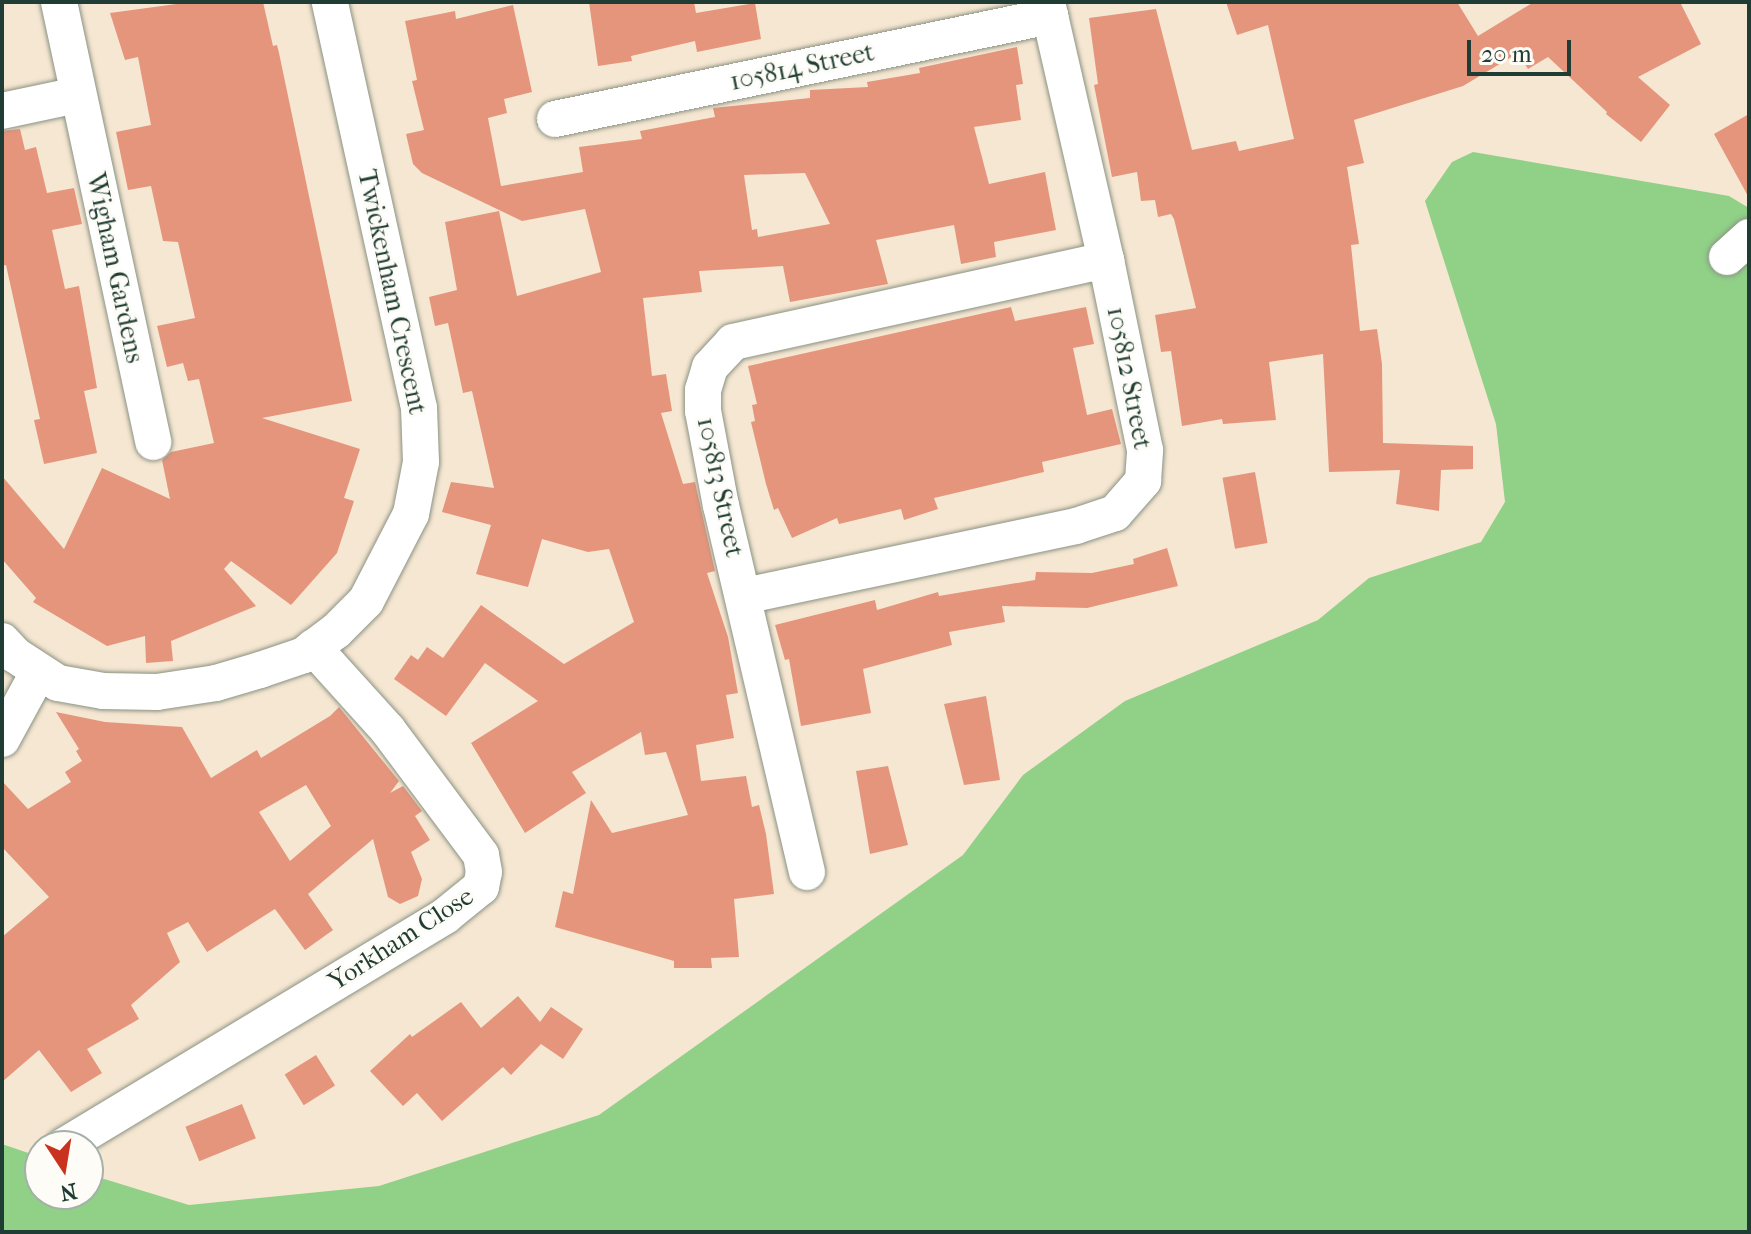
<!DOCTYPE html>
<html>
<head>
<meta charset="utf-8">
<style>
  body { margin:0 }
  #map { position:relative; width:1751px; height:1234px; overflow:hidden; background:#f6e7d2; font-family:"IM FELL French Canon",serif }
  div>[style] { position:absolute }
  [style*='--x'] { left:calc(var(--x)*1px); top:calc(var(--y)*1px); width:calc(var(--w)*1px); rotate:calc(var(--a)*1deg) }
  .green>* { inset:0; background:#90d087 }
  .building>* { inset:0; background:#e4957c; transform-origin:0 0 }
  .roads { filter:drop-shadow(0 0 2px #8a9283) drop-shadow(0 0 2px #8a9283) }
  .minor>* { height:36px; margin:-18px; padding:0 18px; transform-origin:18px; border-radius:18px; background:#fff }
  span { translate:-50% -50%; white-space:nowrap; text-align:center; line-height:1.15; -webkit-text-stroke:6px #fdfcf7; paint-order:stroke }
  .street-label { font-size:26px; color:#1f3d34 }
  .frame { position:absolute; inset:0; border:4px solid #1f3d34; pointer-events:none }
  .north { position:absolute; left:24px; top:1130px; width:80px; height:80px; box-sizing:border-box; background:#fdfcf7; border:2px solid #a4b0a9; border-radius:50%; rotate:168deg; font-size:22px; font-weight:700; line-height:32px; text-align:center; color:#1f3d34 }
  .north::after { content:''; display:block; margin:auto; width:28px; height:36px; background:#c8321e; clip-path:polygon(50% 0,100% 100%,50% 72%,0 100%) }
  .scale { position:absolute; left:1467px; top:40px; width:104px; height:36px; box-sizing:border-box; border:4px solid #1f3d34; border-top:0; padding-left:10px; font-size:24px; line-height:28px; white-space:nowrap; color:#1f3d34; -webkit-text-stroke:6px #fdfcf7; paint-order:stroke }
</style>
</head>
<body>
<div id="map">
  <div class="green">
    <i style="clip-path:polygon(1473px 152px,1729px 196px,1749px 208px,1749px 1232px,2px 1232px,2px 1144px,40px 1157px,40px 1194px,88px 1194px,88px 1174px,189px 1205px,379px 1186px,599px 1115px,963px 855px,1023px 775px,1125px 701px,1318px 620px,1369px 578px,1481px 542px,1505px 502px,1496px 424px,1425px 201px,1452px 162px)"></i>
  </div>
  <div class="building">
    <i style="clip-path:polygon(191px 2px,263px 2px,273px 46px,277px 45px,279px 53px,352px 401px,262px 418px,360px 449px,344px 498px,354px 501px,337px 553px,291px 605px,231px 561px,224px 569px,256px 606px,171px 641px,173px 661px,146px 663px,145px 636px,107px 646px,33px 602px,36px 598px,2px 559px,2px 476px,64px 549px,102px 468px,170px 499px,162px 460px,171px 452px,214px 443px,199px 379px,188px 381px,183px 363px,167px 367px,157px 326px,195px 318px,178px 242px,163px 241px,151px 186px,128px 190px,116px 132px,151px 125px,138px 57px,125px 60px,110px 13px)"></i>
    <i style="clip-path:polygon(589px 2px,694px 2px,696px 13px,755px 3px,761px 39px,697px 52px,695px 41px,631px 56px,632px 61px,598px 66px)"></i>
    <i style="clip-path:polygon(1226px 2px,1457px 2px,1478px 36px,1534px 2px,1680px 2px,1701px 44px,1638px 77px,1670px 105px,1641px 142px,1606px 114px,1607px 112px,1548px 57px,1528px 69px,1518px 53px,1463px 86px,1354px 120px,1364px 163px,1347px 167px,1359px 244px,1351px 245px,1360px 331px,1377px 329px,1382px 364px,1383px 443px,1473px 446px,1473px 469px,1441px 470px,1439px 511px,1396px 504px,1400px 470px,1329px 472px,1323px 354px,1269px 362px,1276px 420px,1223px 424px,1222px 419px,1182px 426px,1171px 351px,1161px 352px,1155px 315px,1196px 308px,1174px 219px,1171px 214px,1158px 217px,1155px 200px,1141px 201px,1137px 172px,1112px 177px,1094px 85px,1098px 84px,1089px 18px,1156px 9px,1192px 150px,1236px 141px,1239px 151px,1294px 139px,1268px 25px,1237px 35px)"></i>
    <i style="clip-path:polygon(evenodd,513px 5px,532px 92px,504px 99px,507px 113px,488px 118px,501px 186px,583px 172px,579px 147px,642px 139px,640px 131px,715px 117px,713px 108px,810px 98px,810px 90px,868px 87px,867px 82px,920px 73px,919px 68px,1017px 47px,1023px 84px,1016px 85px,1021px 120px,974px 127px,989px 184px,1045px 172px,1049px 194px,1056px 230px,994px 242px,996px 257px,961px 264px,954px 225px,876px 240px,888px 284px,790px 302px,783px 266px,699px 271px,702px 292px,643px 298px,652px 376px,666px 374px,672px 411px,661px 413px,683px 484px,695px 482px,715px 571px,707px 573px,728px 637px,738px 693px,726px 695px,734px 738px,696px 745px,701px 781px,746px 776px,752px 807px,759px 805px,766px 834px,774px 894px,734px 899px,739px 957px,711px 958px,712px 968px,674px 968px,674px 961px,555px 927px,563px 891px,573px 894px,591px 800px,612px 833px,688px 815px,666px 752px,645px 755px,641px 732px,572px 772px,586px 793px,525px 833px,471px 743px,538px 701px,485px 663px,446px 716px,394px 679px,411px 655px,418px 660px,427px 647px,443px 658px,481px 605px,564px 664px,634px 622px,609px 549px,588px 552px,542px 539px,528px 587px,476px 574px,491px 525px,442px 512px,451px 482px,494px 488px,472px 391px,463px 393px,448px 323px,435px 326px,429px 297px,457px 290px,445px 222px,499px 211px,517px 296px,601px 272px,585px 209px,522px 221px,422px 173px,413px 164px,406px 134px,424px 130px,412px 81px,417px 80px,405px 21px,455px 11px,456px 19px,513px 5px,805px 173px,830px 224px,758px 237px,757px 229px,752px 230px,744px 175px,805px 173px)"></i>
    <i style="clip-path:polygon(1749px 114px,1749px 198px,1714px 134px)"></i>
    <i style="clip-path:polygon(20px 129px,25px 150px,36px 147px,47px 193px,74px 188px,82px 224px,52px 230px,65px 289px,79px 286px,97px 388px,84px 391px,97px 453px,44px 464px,34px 420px,40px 419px,6px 265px,2px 266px,2px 131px)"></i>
    <i style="clip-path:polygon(1011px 307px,1015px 321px,1086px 307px,1094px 344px,1073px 348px,1087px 415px,1112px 409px,1121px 444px,1042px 462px,1044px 472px,934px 498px,938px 509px,904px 520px,901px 509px,839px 524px,837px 518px,792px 538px,778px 508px,774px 510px,766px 484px,751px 422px,755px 421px,752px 405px,757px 404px,748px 366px)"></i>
    <i style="left:1255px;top:472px;width:72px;height:33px;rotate:80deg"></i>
    <i style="clip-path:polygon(1167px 548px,1178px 586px,1087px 608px,1002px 606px,1005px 622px,949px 632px,952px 645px,863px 669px,871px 713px,801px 726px,789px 659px,785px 660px,775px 625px,875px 600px,877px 610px,938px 592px,939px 596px,1035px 580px,1036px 572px,1092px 573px,1134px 564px,1133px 559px)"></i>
    <i style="clip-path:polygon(986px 696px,1000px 780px,964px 785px,944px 704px)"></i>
    <i style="clip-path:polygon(evenodd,339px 707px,399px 781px,390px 793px,403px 786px,422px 811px,415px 816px,430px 840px,411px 852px,422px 879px,418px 896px,400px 904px,388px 897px,373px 839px,308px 894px,333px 930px,305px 950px,275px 909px,207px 952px,188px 922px,167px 933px,180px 962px,131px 1005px,139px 1019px,87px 1049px,102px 1073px,71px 1092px,39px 1050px,2px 1082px,2px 937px,49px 897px,2px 847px,2px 781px,28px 809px,71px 782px,65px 772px,82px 761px,76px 751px,79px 749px,56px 712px,105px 722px,182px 727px,211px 778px,257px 750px,261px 758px,330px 716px,339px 707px,306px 785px,331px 826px,290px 861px,259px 812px,306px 785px)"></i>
    <i style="clip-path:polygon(888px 766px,908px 845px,870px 854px,856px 771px)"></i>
    <i style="clip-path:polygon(518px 996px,540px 1022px,551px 1007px,583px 1029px,563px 1059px,541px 1044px,511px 1075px,503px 1067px,442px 1121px,417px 1093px,403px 1106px,370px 1071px,410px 1034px,412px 1037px,461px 1002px,481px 1028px)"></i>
    <i style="left:316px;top:1055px;width:36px;height:37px;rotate:58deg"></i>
    <i style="left:242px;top:1104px;width:37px;height:61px;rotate:68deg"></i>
  </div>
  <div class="roads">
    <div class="minor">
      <i style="--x:59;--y:2;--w:450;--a:77.9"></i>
      <i style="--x:2;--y:111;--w:77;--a:-12"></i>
      <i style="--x:555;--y:119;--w:506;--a:-11.75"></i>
      <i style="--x:1727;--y:257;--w:30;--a:-42"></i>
      <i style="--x:744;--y:596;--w:339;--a:-11.9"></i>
      <i style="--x:1076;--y:526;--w:41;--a:-18.4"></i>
      <i style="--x:1115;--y:513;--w:43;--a:-48.8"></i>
      <i style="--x:1143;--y:481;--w:31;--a:-86"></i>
      <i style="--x:1145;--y:450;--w:194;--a:-101.6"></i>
      <i style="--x:1106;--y:260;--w:265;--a:-102.9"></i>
      <i style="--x:2;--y:641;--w:19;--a:47"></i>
      <i style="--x:15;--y:655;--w:51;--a:33.1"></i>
      <i style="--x:58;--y:683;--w:46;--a:10.1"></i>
      <i style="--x:103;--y:691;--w:54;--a:1.1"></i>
      <i style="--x:157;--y:692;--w:60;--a:-8.7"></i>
      <i style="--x:216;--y:683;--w:46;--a:-16.5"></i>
      <i style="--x:260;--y:670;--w:46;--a:-18.8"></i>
      <i style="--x:304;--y:655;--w:40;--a:-37"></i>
      <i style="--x:336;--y:631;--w:42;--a:-45"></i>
      <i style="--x:366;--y:601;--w:98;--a:-62.7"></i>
      <i style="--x:411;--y:514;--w:53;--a:-79.1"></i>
      <i style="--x:421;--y:462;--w:54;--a:-92.1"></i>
      <i style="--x:419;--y:408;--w:416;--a:-102.4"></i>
      <i style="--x:2;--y:739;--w:77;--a:-61.4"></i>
      <i style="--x:807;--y:872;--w:376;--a:-103.2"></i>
      <i style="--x:721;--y:506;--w:97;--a:-100.7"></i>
      <i style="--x:703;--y:411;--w:21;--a:-90"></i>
      <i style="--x:703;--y:390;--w:24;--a:-73"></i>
      <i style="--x:710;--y:367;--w:34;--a:-47"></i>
      <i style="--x:733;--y:342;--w:382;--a:-12.4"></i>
      <i style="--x:64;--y:1146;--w:445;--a:-31.1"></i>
      <i style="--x:445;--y:916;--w:46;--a:-38.9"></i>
      <i style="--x:481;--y:887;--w:15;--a:-79"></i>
      <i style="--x:484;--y:872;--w:17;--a:-100"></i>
      <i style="--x:481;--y:855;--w:157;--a:-126.7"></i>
      <i style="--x:387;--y:729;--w:110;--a:-132.1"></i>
    </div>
  </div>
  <div class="street-label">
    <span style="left:802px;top:67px;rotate:-12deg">105814 Street</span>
    <span style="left:115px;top:268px;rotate:78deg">Wigham Gardens</span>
    <span style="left:392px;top:292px;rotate:78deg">Twickenham Crescent</span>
    <span style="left:1129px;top:378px;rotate:79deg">105812 Street</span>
    <span style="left:720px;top:487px;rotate:78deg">105813 Street</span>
    <span style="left:401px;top:939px;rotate:-33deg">Yorkham Close</span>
  </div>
  <div class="frame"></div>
  <div class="north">N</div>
  <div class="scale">20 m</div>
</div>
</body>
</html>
